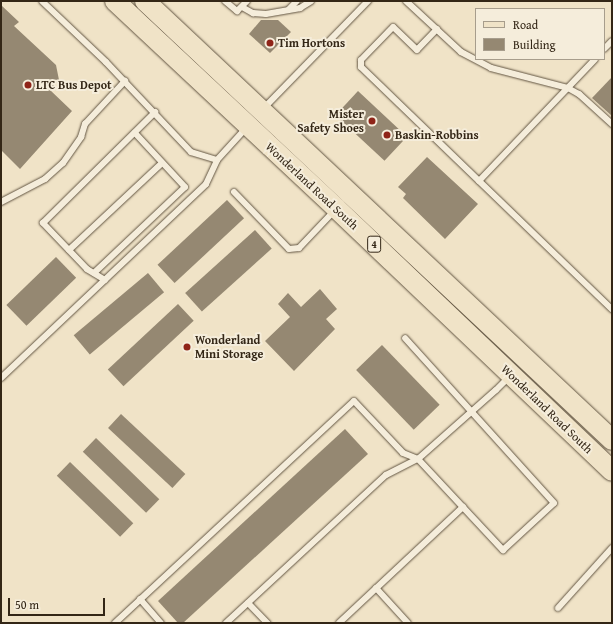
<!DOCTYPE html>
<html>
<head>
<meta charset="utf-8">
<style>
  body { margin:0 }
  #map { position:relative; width:613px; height:624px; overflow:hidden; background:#f0e3c7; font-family:"Gentium Book Plus",serif }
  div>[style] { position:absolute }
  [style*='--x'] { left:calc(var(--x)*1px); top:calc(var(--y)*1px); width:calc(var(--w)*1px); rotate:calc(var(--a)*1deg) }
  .building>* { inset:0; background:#958872; transform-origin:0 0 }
  .roads { filter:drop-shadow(0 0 1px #625542) drop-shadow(0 0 1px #625542) }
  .lane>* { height:6px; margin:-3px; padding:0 3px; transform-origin:3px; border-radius:3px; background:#f5eddb }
  .primary>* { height:20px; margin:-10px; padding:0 10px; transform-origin:10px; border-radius:10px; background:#f0e3c7 }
  .dots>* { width:11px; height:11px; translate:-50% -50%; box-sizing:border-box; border:2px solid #f5eddb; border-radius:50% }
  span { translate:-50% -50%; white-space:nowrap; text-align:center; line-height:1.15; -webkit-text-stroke:4px #f5eddb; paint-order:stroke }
  .shield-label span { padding:1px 3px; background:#f5eddb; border:1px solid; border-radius:3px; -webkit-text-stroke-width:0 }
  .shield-label { font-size:11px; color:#332616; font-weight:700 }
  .poi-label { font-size:12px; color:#332616; font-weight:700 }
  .left { translate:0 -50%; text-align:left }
  .right { translate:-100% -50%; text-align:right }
  .street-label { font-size:12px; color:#332616 }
  .frame { position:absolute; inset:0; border:2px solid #332616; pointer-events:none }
  .legend { position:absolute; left:475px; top:8px; width:130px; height:52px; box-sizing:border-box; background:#f5eddb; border:1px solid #a79d8c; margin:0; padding:5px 7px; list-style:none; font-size:12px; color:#332616 }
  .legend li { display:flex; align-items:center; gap:8px; height:20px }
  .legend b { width:20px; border:1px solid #a79d8c }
  .scale { position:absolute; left:8px; top:598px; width:97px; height:18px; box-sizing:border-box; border:2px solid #332616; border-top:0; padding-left:5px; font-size:12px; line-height:14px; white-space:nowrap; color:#332616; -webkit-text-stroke:3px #f5eddb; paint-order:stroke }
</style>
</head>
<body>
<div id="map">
  <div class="building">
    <i style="clip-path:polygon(1px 5px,19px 22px,14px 26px,56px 65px,59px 80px,50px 90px,72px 111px,20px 169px,1px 150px)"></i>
    <i style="clip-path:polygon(261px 20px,278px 20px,291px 32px,270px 53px,249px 34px)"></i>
    <i style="clip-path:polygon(612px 77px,612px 116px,592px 98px)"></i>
    <i style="left:358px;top:91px;width:67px;height:33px;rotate:43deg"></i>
    <i style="clip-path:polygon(427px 157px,478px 204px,445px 239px,403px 198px,406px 194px,398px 187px)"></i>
    <i style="left:227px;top:200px;width:25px;height:95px;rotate:47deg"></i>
    <i style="left:255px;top:230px;width:25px;height:94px;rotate:48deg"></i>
    <i style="left:56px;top:257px;width:29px;height:69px;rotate:46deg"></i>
    <i style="left:148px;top:273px;width:25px;height:97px;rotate:50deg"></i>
    <i style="clip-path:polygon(320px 289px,337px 309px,326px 319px,335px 329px,294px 371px,265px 341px,290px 317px,278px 304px,288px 293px,301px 307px)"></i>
    <i style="left:178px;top:304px;width:23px;height:96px;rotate:47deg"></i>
    <i style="left:382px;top:345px;width:83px;height:36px;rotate:46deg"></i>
    <i style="left:121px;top:414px;width:88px;height:19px;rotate:43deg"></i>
    <i style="clip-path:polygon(345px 429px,368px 454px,183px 623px,178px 623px,158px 601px)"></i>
    <i style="left:96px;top:438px;width:88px;height:19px;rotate:44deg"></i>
    <i style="left:70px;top:462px;width:88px;height:19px;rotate:44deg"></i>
  </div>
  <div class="roads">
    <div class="lane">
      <i style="--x:225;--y:1;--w:16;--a:40"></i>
      <i style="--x:237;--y:11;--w:14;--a:-45"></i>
      <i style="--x:406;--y:1;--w:75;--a:42.8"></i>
      <i style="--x:461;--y:52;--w:34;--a:28"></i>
      <i style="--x:491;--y:68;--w:80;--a:14.6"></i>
      <i style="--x:568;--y:88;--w:13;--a:29"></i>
      <i style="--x:579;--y:94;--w:45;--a:42.3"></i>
      <i style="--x:242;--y:7;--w:13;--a:29"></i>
      <i style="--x:253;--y:13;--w:13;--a:4"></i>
      <i style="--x:266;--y:14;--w:35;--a:-10"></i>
      <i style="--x:300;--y:8;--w:13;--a:-32"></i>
      <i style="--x:289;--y:9;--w:11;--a:-45"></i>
      <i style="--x:437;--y:29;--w:29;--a:134"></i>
      <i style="--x:417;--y:50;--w:33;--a:-136"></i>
      <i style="--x:393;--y:27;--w:46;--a:134.1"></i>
      <i style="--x:361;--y:60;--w:7;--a:90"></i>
      <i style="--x:361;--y:67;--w:349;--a:44"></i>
      <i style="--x:604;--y:49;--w:11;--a:-45"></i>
      <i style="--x:263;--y:109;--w:151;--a:-45.8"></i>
      <i style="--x:217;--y:160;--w:43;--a:-47.8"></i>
      <i style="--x:479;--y:181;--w:168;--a:-46.4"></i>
      <i style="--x:234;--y:192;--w:79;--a:46"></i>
      <i style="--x:289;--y:249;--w:10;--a:-6"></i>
      <i style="--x:299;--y:248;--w:51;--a:-46.6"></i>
      <i style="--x:1;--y:202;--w:50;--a:-27.6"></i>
      <i style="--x:45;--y:179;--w:24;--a:-42"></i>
      <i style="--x:63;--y:163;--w:32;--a:-55"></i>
      <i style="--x:81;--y:137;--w:14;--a:-73"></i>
      <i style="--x:85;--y:124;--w:59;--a:-47.1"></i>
      <i style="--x:69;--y:250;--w:127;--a:-43.1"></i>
      <i style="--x:94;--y:273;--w:125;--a:-43.4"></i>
      <i style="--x:185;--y:187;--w:74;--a:-132.8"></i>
      <i style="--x:105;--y:280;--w:21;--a:-149"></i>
      <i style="--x:87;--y:269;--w:64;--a:-133.7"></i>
      <i style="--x:43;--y:223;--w:158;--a:-44.7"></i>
      <i style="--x:1;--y:378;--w:282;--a:-43.4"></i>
      <i style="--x:206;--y:184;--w:26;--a:-65"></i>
      <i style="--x:217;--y:160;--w:27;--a:-163"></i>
      <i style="--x:191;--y:152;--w:124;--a:-133.4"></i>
      <i style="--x:106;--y:62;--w:88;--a:-136.4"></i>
      <i style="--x:376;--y:588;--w:47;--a:47.6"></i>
      <i style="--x:140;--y:599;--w:32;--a:49"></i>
      <i style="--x:248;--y:603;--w:28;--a:46"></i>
      <i style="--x:558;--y:608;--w:81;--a:-48"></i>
      <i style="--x:115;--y:623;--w:326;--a:-42.9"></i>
      <i style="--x:354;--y:401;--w:71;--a:46.7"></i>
      <i style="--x:403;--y:453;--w:16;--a:22"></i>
      <i style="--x:418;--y:459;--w:125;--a:47"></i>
      <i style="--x:503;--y:550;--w:69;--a:-42.7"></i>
      <i style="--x:554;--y:503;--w:222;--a:-132.1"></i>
      <i style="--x:226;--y:623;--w:218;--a:-42.8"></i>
      <i style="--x:386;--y:475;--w:36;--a:-27"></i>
      <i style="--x:418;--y:459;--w:104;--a:-41.5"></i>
      <i style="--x:496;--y:390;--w:20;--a:-45"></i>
      <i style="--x:339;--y:623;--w:170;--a:-43.1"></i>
    </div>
    <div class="primary">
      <i style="--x:115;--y:1;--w:303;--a:43.1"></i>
      <i style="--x:336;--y:208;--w:381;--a:43.6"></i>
      <i style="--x:145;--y:1;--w:641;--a:43.23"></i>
    </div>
  </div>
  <div class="dots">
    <i style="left:270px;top:43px;background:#8f2418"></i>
    <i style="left:28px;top:85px;background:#8f2418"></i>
    <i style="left:372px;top:121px;background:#8f2418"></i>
    <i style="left:387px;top:135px;background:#8f2418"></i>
    <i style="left:187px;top:347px;background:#8f2418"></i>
  </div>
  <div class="shield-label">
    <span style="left:374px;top:244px">4</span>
  </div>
  <div class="poi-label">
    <span class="left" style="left:278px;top:43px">Tim Hortons</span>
    <span class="left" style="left:36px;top:85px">LTC Bus Depot</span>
    <span class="right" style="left:364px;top:121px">Mister<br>Safety Shoes</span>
    <span class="left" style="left:395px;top:135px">Baskin-Robbins</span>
    <span class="left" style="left:195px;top:347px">Wonderland<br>Mini Storage</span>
  </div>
  <div class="street-label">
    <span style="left:312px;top:186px;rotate:43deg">Wonderland Road South</span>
    <span style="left:547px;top:409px;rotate:44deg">Wonderland Road South</span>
  </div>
  <div class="frame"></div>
  <ul class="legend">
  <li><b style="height:5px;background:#f0e3c7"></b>Road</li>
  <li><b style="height:11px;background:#958872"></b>Building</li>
  </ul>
  <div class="scale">50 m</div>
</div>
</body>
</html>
